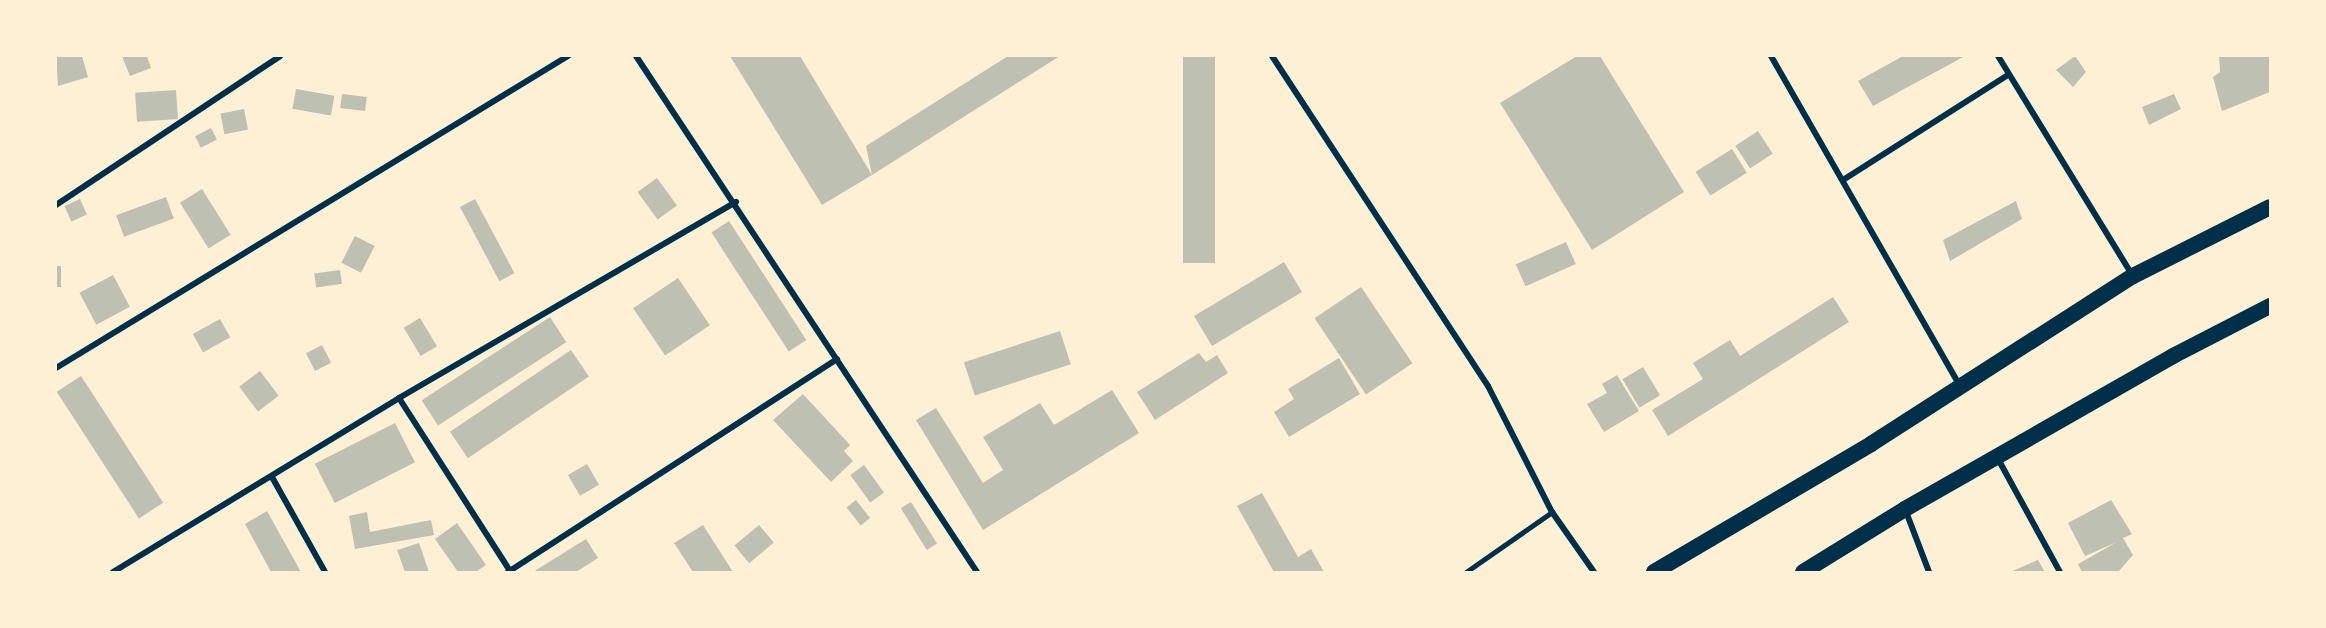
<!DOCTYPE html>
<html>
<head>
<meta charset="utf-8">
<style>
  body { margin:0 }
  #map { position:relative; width:2326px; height:628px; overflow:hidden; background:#fdf0d5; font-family:"Archivo Narrow",sans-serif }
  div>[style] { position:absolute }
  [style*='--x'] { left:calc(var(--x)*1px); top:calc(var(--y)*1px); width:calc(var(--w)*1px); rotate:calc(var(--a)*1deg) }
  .building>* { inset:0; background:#bec0b2; transform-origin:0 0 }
  .service>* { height:4.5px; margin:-2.25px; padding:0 2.25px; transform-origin:2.25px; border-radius:2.25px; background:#003049 }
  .minor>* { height:6px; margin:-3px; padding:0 3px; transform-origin:3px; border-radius:3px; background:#003049 }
  .trunk>* { height:16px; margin:-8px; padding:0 8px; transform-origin:8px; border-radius:8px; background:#003049 }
  span { translate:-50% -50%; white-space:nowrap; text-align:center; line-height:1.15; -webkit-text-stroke:6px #fdf0d5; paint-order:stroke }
  .frame { position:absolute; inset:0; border:57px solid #fdf0d5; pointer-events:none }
</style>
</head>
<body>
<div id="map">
  <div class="building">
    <i style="clip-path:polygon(56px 56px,82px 56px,88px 77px,58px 86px)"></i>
    <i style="clip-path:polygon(122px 56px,147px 56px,151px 68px,130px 76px)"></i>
    <i style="clip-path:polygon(730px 56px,800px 56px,872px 175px,822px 205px)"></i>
    <i style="clip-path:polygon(1008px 56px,1060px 56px,872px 175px,866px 146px)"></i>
    <i style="left:1183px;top:56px;width:32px;height:207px"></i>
    <i style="clip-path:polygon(1577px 56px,1600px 56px,1684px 192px,1592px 250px,1500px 103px)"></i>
    <i style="clip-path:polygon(1903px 56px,1965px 56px,1873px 106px,1858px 81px)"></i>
    <i style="clip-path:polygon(2075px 56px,2086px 72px,2073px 87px,2056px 70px)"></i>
    <i style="clip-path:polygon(2219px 56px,2270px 56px,2270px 92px,2222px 111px,2213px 77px,2220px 72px)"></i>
    <i style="left:296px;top:89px;width:39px;height:20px;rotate:10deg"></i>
    <i style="left:176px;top:90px;width:29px;height:41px;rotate:86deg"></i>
    <i style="left:342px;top:94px;width:25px;height:14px;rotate:7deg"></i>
    <i style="clip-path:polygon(2174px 94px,2181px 109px,2149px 125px,2142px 107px)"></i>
    <i style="left:244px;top:109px;width:21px;height:24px;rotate:79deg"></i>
    <i style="left:211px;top:128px;width:13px;height:18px;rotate:63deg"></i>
    <i style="left:1758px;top:131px;width:27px;height:27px;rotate:57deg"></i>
    <i style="left:1732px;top:149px;width:28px;height:43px;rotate:58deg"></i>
    <i style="left:657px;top:178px;width:34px;height:24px;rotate:54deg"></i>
    <i style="left:202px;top:189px;width:54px;height:26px;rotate:58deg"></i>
    <i style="left:166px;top:197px;width:23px;height:53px;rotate:70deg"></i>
    <i style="left:80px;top:199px;width:17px;height:17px;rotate:66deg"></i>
    <i style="left:475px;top:199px;width:84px;height:17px;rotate:62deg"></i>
    <i style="clip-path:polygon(2016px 201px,2022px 219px,1950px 261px,1943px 240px)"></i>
    <i style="left:729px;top:221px;width:142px;height:21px;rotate:57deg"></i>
    <i style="left:355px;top:236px;width:22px;height:30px;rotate:27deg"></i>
    <i style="left:1566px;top:242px;width:24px;height:55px;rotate:66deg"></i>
    <i style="left:1284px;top:262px;width:35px;height:105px;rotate:59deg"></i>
    <i style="left:61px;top:266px;width:21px;height:5px;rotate:90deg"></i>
    <i style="left:340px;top:270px;width:14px;height:26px;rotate:82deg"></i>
    <i style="left:113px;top:275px;width:36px;height:38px;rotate:62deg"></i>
    <i style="left:678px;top:278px;width:57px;height:54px;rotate:56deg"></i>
    <i style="left:1361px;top:287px;width:92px;height:56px;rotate:56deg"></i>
    <i style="clip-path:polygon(1833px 297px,1849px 322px,1668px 436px,1652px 410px,1703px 379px,1693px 363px,1730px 340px,1740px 356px)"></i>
    <i style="left:550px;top:317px;width:30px;height:153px;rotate:57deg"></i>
    <i style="left:420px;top:318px;width:33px;height:19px;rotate:59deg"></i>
    <i style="left:220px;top:319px;width:21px;height:31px;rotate:61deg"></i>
    <i style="left:1060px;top:331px;width:35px;height:101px;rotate:72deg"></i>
    <i style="left:322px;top:345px;width:20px;height:18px;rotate:63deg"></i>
    <i style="left:571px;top:350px;width:32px;height:146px;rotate:56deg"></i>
    <i style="clip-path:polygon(1199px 353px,1206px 362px,1217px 355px,1228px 373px,1155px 420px,1137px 392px)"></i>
    <i style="clip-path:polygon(1339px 358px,1360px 394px,1289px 437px,1274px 412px,1294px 399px,1288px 389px)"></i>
    <i style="left:1643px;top:367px;width:33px;height:24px;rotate:59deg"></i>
    <i style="left:260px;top:371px;width:31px;height:26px;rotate:53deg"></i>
    <i style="clip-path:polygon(1617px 375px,1639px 411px,1604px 432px,1587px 404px,1607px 393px,1602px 384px)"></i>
    <i style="left:81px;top:376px;width:151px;height:29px;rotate:57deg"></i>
    <i style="clip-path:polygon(1112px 390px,1139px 433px,983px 530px,916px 420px,936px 408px,983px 483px,1003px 470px,983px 437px,1040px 403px,1054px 425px)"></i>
    <i style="clip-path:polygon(803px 394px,850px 445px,844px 451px,853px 461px,831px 482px,773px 420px)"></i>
    <i style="left:395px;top:423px;width:44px;height:90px;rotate:63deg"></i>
    <i style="left:587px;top:464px;width:24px;height:22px;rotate:60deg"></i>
    <i style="left:864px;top:465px;width:34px;height:17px;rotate:54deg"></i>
    <i style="clip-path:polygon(1262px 493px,1298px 557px,1311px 549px,1324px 572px,1274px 572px,1237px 506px)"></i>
    <i style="left:856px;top:500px;width:23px;height:12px;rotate:52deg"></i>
    <i style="clip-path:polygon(2111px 500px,2132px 534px,2123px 538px,2133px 555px,2118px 572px,2082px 572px,2078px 564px,2117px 542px,2085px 556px,2068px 523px)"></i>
    <i style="left:911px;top:502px;width:49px;height:12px;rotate:58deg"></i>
    <i style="clip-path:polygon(267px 511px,301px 572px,271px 572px,245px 524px)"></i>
    <i style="clip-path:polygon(367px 512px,370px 532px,431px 520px,434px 535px,355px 549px,349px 516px)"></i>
    <i style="clip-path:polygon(457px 523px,486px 565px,476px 572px,458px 572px,435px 539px)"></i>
    <i style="clip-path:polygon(703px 525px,733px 572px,693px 572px,674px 543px)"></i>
    <i style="left:759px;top:525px;width:23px;height:32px;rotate:50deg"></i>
    <i style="clip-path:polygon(586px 539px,598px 558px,576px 572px,533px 572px)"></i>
    <i style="clip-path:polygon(419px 543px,429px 572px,405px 572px,397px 550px)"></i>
    <i style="clip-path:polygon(2038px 560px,2045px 572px,2010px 572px)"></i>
  </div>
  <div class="service">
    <i style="--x:1466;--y:572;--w:105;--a:-34.9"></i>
  </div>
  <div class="minor">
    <i style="--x:636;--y:56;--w:618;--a:56.54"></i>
    <i style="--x:1272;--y:56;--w:394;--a:56.8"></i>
    <i style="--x:1488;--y:386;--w:141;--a:63.1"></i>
    <i style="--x:1552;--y:512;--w:73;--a:55"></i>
    <i style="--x:1771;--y:56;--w:380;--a:60.2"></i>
    <i style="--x:1998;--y:56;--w:258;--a:58.5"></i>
    <i style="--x:1843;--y:180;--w:196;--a:-32.5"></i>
    <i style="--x:56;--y:205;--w:269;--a:-33.6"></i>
    <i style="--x:56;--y:368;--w:600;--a:-31.36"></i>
    <i style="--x:399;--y:398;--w:206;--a:57.3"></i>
    <i style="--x:1997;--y:457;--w:131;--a:61.3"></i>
    <i style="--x:272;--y:477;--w:109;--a:60.8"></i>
    <i style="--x:1905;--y:509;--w:67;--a:69.1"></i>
    <i style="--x:113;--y:572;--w:335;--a:-31.3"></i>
    <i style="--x:399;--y:398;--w:390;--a:-30.2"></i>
    <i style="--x:508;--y:572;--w:392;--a:-32.9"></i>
  </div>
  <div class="trunk">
    <i style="--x:1654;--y:572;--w:252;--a:-30.5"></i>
    <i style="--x:1871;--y:444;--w:311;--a:-32.7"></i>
    <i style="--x:2133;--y:276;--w:153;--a:-26.7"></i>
    <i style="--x:1803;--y:572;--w:120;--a:-31.7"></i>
    <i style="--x:1905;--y:509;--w:309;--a:-29.7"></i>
    <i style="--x:2173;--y:356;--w:109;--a:-27.3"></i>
  </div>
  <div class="frame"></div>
</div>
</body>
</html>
